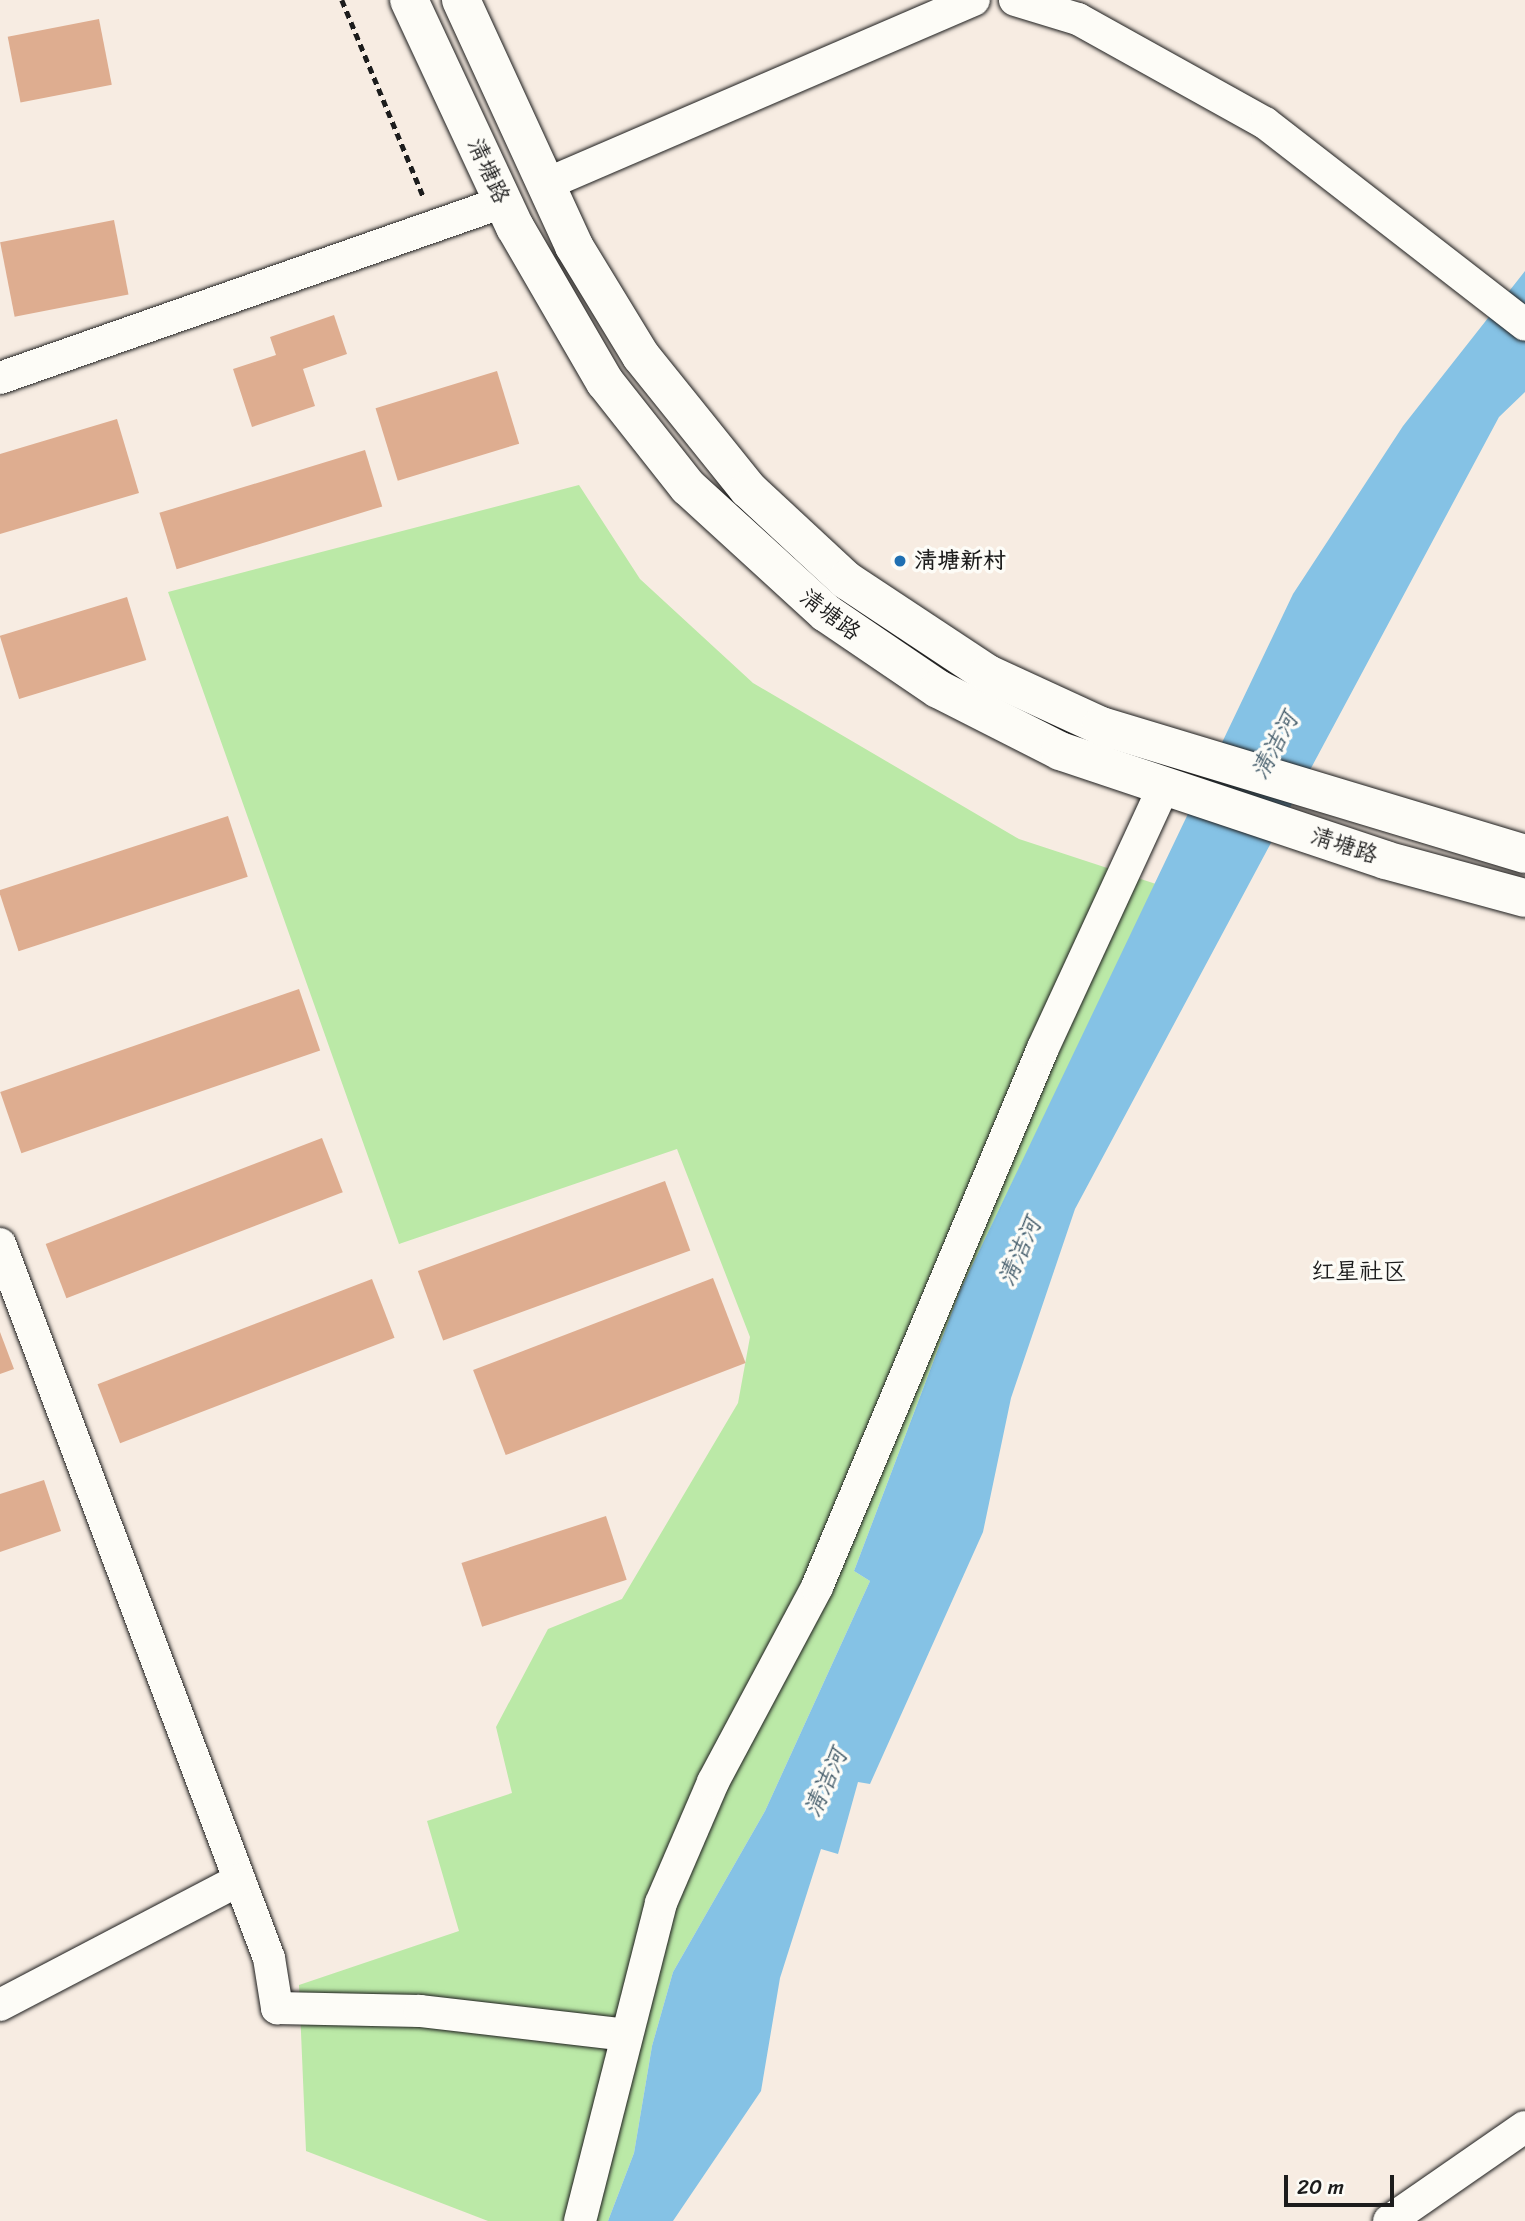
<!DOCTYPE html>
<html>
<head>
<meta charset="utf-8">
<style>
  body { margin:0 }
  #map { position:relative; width:1525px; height:2221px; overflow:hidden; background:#f7ece2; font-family:Sriracha,"LXGW WenKai TC",sans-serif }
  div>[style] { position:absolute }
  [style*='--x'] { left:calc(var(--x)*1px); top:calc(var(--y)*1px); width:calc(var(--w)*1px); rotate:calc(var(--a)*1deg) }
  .green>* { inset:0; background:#bbe9a7 }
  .water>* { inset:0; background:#85c2e5 }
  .building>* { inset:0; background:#dead90; transform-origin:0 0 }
  .path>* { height:4.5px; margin-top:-2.25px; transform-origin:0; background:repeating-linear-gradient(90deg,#1c1c1c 0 7px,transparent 0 12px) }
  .roads { filter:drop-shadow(0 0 2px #1c1c1c) drop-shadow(0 0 2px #1c1c1c) }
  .minor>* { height:32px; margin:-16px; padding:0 16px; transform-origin:16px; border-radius:16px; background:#fdfcf7 }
  .secondary>* { height:38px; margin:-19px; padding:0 19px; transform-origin:19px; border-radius:19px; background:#fdfcf7 }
  .dots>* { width:19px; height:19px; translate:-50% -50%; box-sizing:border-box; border:4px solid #fdfcf7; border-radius:50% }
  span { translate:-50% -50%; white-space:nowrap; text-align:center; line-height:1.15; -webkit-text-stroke:7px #fdfcf7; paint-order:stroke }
  .street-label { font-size:23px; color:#1c1c1c }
  .poi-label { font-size:23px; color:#1c1c1c; font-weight:700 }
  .left { translate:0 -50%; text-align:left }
  .water-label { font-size:24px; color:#465e6c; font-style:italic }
  .neighbourhood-label { font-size:24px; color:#1c1c1c }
  .scale { position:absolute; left:1284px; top:2175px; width:110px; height:32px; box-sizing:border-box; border:4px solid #1c1c1c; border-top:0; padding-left:9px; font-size:21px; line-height:24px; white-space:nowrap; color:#1c1c1c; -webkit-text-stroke:5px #fdfcf7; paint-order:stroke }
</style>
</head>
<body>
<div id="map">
  <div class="green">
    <i style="clip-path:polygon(579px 485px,640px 579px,753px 683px,1019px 839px,1156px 884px,960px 1291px,854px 1571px,870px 1581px,765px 1811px,673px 1972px,652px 2046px,634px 2153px,608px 2221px,488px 2221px,306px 2151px,299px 1985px,459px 1931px,427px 1821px,512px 1793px,496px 1727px,548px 1629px,622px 1599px,738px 1403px,750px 1337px,677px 1149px,399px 1244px,168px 592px)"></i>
  </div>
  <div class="water">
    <i style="clip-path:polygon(1525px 271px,1525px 392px,1499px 417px,1075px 1209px,1011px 1398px,983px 1532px,870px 1784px,858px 1782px,838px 1854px,821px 1849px,780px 1978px,761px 2091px,673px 2221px,608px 2221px,634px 2153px,652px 2046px,673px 1972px,765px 1811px,870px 1581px,854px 1571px,960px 1291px,1293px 594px,1403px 426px)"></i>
  </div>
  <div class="building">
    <i style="left:99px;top:19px;width:67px;height:93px;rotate:79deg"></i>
    <i style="left:114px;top:220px;width:76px;height:116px;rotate:79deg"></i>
    <i style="clip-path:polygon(334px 315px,347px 354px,303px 369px,315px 406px,252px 427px,233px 369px,276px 355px,270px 337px)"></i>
    <i style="left:497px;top:371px;width:76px;height:127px;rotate:73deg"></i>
    <i style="clip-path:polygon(117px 419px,139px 493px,0 534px,0 454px)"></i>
    <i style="left:365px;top:450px;width:59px;height:215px;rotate:73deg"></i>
    <i style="left:127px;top:597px;width:66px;height:133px;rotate:73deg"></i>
    <i style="left:228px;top:816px;width:64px;height:241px;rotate:72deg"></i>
    <i style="left:299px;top:989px;width:65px;height:316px;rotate:71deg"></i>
    <i style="left:322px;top:1138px;width:58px;height:296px;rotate:69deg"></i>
    <i style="left:665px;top:1181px;width:74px;height:263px;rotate:70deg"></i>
    <i style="left:713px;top:1278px;width:91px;height:257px;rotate:69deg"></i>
    <i style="left:372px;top:1279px;width:63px;height:294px;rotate:69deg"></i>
    <i style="clip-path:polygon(0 1332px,14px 1369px,0 1374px)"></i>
    <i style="clip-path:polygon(44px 1480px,61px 1531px,0 1552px,0 1494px)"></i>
    <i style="left:606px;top:1516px;width:67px;height:152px;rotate:72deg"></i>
  </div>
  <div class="path">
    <i style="--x:342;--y:0;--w:212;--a:67.5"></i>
  </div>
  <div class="roads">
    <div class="minor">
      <i style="--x:1015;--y:0;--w:66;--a:16.8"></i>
      <i style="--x:1078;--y:19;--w:214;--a:29.1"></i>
      <i style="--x:1265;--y:123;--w:329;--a:37.8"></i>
      <i style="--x:544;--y:185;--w:468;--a:-23.3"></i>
      <i style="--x:0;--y:378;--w:533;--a:-19.28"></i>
      <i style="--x:0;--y:1244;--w:763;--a:69.36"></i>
      <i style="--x:269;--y:1958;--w:51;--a:80.9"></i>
      <i style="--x:277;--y:2008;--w:143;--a:1.2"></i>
      <i style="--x:420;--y:2011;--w:208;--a:6.6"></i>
      <i style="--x:0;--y:2005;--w:270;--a:-27.6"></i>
      <i style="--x:580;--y:2221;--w:328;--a:-75.7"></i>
      <i style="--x:661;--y:1903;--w:132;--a:-66.7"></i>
      <i style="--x:713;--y:1782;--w:221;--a:-61.9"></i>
      <i style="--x:817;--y:1587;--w:584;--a:-67.25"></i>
      <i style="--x:1043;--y:1048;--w:286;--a:-65.2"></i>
      <i style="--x:1389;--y:2221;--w:165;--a:-34.7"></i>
    </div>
    <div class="secondary">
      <i style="--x:409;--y:0;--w:251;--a:65"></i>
      <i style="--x:515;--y:227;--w:179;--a:59.9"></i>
      <i style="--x:605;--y:382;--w:134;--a:51.7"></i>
      <i style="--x:688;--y:487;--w:187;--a:42.4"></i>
      <i style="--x:826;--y:613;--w:135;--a:34.2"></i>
      <i style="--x:938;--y:689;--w:137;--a:26.9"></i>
      <i style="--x:1060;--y:751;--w:343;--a:18.5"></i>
      <i style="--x:1385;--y:860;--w:145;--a:15.2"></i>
      <i style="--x:461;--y:0;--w:271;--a:65.3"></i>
      <i style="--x:574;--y:246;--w:129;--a:58.7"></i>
      <i style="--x:641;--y:356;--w:171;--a:51.2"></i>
      <i style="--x:748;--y:489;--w:134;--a:42.9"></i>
      <i style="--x:846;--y:580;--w:170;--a:33.5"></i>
      <i style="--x:988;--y:674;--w:124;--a:24.7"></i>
      <i style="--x:1101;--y:726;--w:443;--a:16.8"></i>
    </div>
  </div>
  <div class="dots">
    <i style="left:900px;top:561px;background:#1f6fb2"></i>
  </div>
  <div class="street-label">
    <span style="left:488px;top:171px;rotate:65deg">清塘路</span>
    <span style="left:830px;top:615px;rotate:37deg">清塘路</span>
    <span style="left:1344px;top:846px;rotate:18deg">清塘路</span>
  </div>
  <div class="poi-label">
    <span class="left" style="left:914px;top:561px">清塘新村</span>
  </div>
  <div class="water-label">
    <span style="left:1275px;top:746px;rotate:-62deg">清洁河</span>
    <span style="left:1020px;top:1252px;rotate:-66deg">清洁河</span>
    <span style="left:826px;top:1783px;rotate:-66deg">清洁河</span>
  </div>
  <div class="neighbourhood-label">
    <span style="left:1359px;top:1272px">红星社区</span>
  </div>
  <div class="scale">20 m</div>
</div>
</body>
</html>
